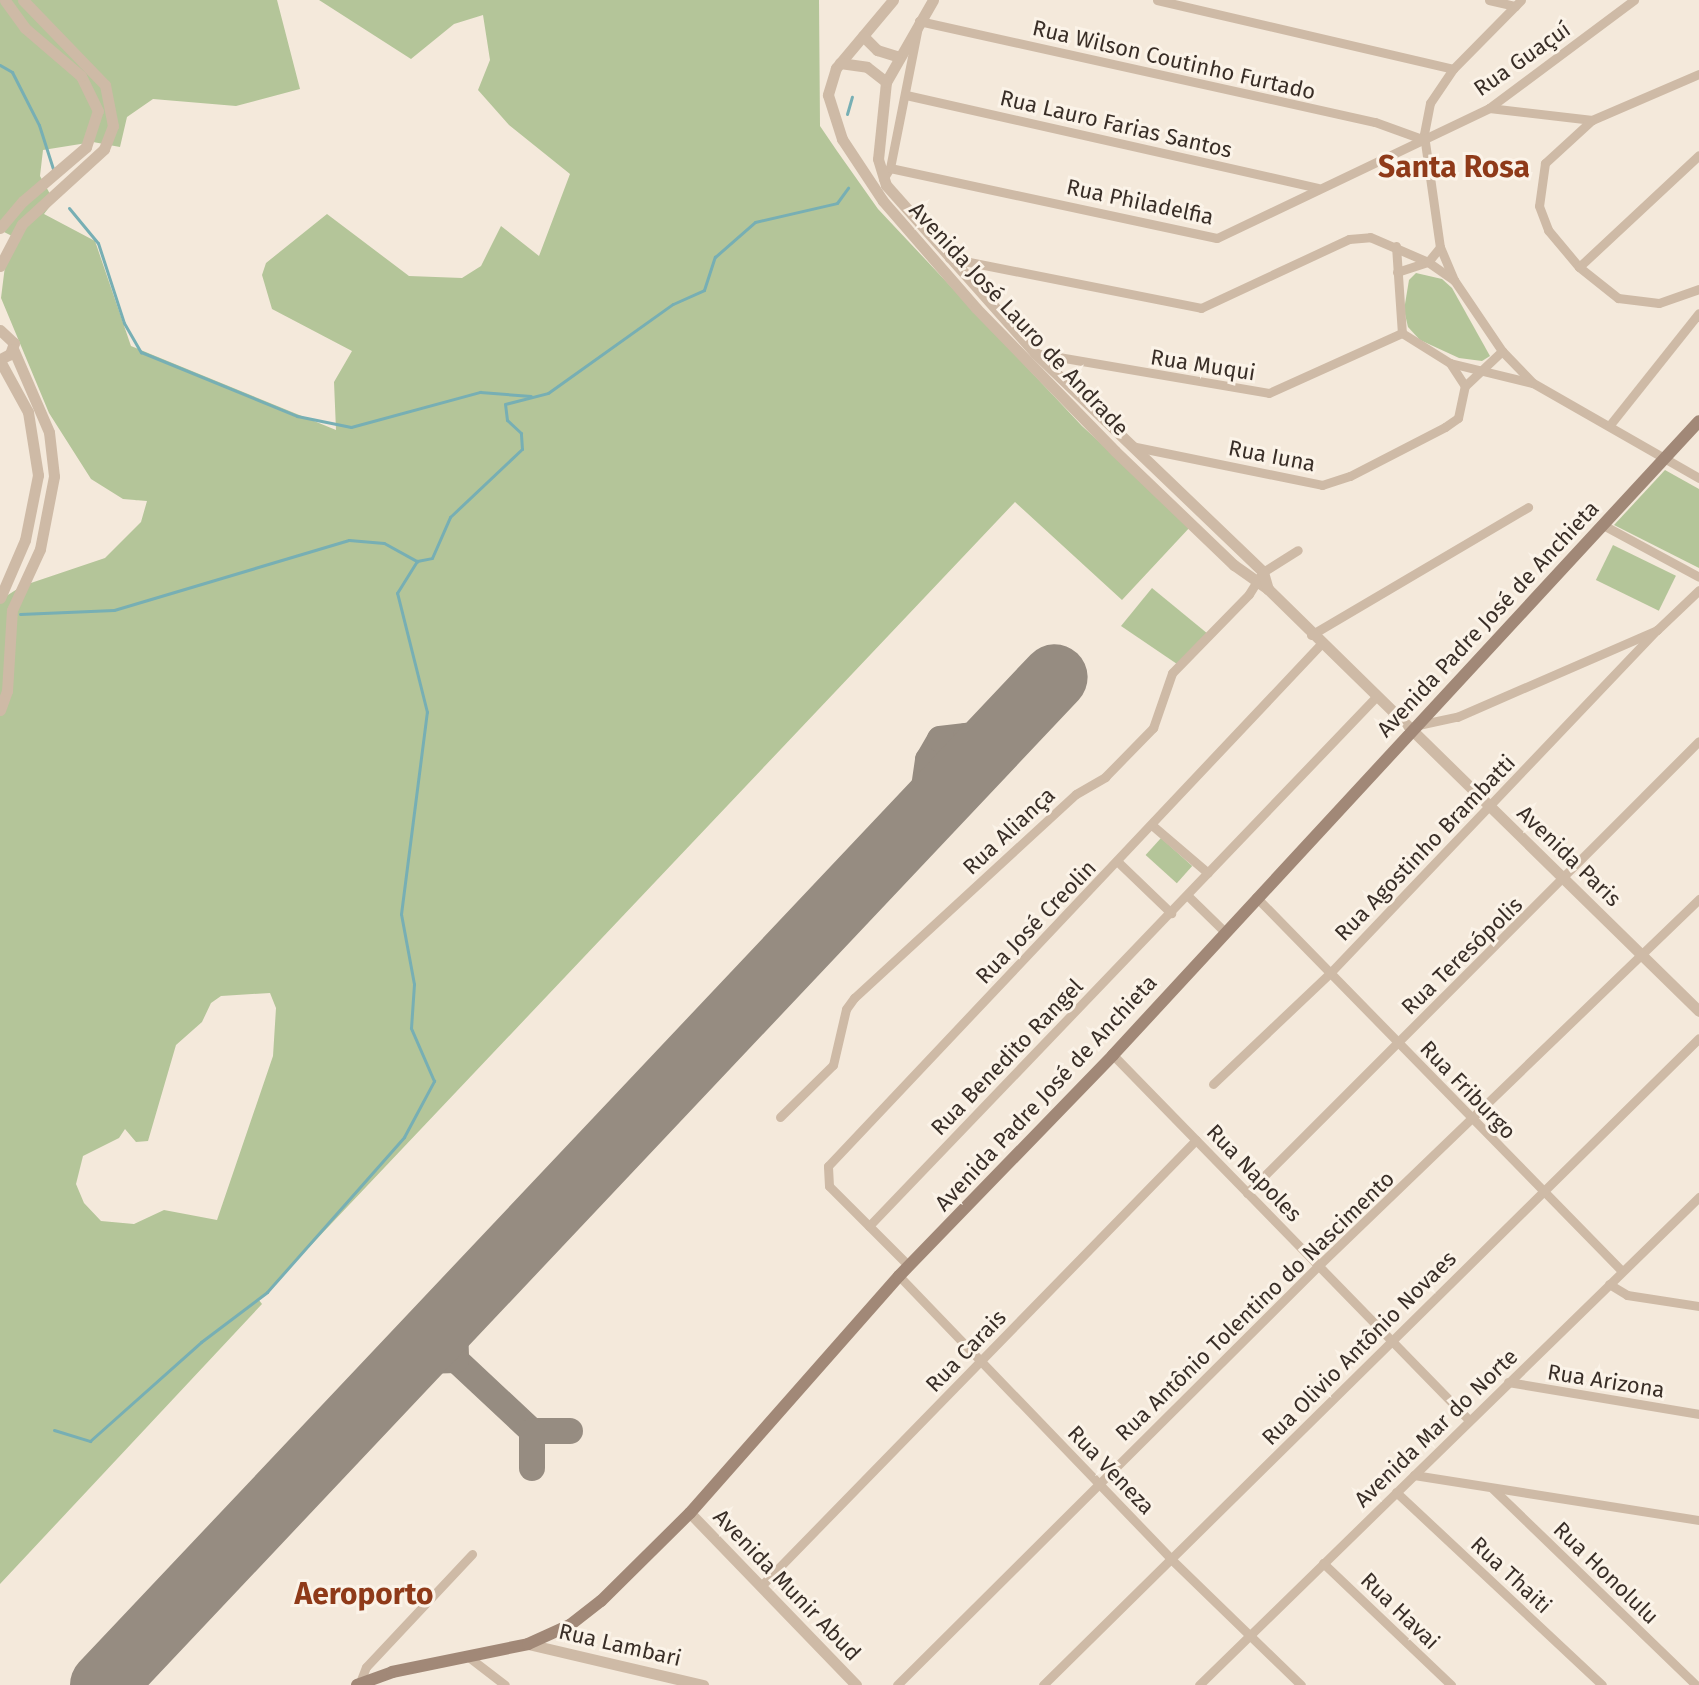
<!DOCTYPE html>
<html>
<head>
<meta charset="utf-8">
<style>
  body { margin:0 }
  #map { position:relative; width:1699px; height:1685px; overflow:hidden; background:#f4e9db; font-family:"Fira Sans",sans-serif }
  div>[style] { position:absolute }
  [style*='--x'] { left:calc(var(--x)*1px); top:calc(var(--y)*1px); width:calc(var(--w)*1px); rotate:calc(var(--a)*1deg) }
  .green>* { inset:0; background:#b4c599; transform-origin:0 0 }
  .stream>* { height:3px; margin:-1.5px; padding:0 1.5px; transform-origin:1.5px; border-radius:1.5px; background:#77afb4 }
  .taxiway>* { height:26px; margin:-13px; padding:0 13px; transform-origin:13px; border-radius:13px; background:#968c81 }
  .runway>* { height:66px; margin:-33px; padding:0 33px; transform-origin:33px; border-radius:33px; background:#968c81 }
  .minor>* { height:9px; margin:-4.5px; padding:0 4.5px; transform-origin:4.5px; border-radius:4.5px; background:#cebaa6 }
  .tertiary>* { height:11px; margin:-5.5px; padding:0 5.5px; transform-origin:5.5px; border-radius:5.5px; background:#cebaa6 }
  .secondary>* { height:12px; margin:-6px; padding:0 6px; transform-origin:6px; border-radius:6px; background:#a18877 }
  span { translate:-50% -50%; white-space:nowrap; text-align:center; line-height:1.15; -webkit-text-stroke:6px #fbf3e8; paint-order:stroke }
  .street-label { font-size:22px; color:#392e27 }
  .district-label { font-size:30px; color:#8f3a19; font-weight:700 }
</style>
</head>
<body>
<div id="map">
  <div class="green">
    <i style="clip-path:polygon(evenodd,0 0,277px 0,300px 89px,236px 106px,153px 99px,127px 117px,120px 147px,93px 142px,43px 150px,40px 176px,54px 201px,44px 214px,95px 241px,131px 346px,336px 430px,334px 382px,352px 351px,272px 309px,262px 275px,266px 263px,327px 214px,409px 276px,462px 278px,481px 266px,501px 226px,539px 256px,570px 174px,509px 125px,478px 90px,490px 60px,483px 15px,454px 24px,411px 59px,319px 0,819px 0,820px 126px,837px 151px,878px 209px,1082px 426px,1191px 526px,1122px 600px,1015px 502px,259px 1300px,262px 1304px,0 1584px,0 600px,22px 586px,105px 558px,141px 522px,147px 501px,123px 499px,91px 479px,49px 413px,1px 298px,6px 258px,18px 239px,0 230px,0 0,270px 993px,276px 1008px,273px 1056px,217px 1220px,164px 1210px,134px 1224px,101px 1221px,84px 1203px,76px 1184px,83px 1156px,119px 1138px,125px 1129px,136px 1142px,148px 1141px,176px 1045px,202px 1022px,211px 1003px,221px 996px,270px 993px)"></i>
    <i style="clip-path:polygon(1416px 273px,1442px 279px,1452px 288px,1490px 356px,1482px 361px,1459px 358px,1420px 340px,1408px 327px,1404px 310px,1409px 280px)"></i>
    <i style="clip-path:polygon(1665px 470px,1699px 489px,1699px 568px,1614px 525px)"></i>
    <i style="left:1613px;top:545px;width:70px;height:39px;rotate:26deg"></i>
    <i style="clip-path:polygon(1152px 588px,1208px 634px,1177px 664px,1121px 626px)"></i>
    <i style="left:1161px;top:838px;width:42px;height:23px;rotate:42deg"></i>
  </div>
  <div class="stream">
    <i style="--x:0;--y:65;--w:14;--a:30"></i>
    <i style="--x:12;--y:72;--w:59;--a:63"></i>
    <i style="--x:39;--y:125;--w:46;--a:72.3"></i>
    <i style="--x:847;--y:114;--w:18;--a:-74"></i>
    <i style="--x:69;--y:208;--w:45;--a:50.4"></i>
    <i style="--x:98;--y:243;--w:84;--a:72"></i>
    <i style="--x:124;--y:323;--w:34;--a:60"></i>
    <i style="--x:141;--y:352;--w:169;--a:22.3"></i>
    <i style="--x:297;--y:416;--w:55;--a:11.5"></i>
    <i style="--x:351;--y:427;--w:134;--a:-15.2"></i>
    <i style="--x:480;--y:392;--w:51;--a:4.5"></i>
    <i style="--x:20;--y:614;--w:94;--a:-2.4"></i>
    <i style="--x:114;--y:610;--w:245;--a:-16.6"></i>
    <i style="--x:349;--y:540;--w:35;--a:5"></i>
    <i style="--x:384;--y:543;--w:38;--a:29"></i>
    <i style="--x:417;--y:561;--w:15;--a:-11"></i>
    <i style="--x:432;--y:558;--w:45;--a:-66.3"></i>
    <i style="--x:450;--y:517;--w:99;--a:-43.4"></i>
    <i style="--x:522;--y:449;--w:16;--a:-94"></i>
    <i style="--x:521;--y:433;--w:19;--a:-137"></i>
    <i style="--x:507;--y:420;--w:16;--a:-97"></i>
    <i style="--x:505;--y:404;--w:44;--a:-14.3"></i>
    <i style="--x:548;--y:393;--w:153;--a:-35.5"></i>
    <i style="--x:673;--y:304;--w:34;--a:-24"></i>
    <i style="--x:704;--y:290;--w:35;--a:-72"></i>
    <i style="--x:715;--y:257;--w:53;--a:-41.2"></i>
    <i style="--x:755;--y:222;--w:84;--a:-13"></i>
    <i style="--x:837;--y:203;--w:19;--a:-54"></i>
    <i style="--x:54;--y:1430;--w:38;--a:17"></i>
    <i style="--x:90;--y:1441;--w:149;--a:-41.7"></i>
    <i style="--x:201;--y:1342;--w:83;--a:-37.1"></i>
    <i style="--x:267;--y:1292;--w:207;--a:-48.5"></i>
    <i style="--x:404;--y:1137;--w:64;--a:-61.8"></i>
    <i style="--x:434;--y:1081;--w:58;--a:-113.5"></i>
    <i style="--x:411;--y:1028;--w:44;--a:-86.1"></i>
    <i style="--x:414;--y:984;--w:71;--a:-100.5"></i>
    <i style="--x:401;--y:914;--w:204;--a:-82.7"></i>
    <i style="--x:427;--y:712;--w:123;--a:-104.1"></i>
    <i style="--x:397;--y:593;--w:38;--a:-58"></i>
  </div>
  <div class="taxiway">
    <i style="--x:899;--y:843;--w:41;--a:-57.8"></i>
    <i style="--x:921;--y:808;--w:49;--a:-81.7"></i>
    <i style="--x:928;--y:760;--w:24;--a:-60"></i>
    <i style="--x:940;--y:739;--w:26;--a:-7"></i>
    <i style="--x:966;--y:736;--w:26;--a:25"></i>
    <i style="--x:470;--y:1296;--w:34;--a:116"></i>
    <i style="--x:455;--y:1327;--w:33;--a:88"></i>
    <i style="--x:456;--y:1360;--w:104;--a:43.1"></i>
    <i style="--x:532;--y:1431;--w:38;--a:0"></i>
    <i style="--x:393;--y:1378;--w:35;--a:-29"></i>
    <i style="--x:424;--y:1361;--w:32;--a:-2"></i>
    <i style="--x:532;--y:1431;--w:37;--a:90"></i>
  </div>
  <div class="runway">
    <i style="--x:103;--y:1685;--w:1386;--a:-46.64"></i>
  </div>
  <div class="minor">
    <i style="--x:1157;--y:0;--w:304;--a:13.1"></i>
    <i style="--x:1489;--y:0;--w:27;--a:13"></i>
    <i style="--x:1521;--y:0;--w:97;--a:134.6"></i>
    <i style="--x:1453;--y:69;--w:41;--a:124.1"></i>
    <i style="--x:1430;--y:103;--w:33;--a:101"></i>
    <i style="--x:1424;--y:135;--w:113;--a:81.9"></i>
    <i style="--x:1440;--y:247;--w:36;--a:67"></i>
    <i style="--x:1454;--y:280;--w:86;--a:55.9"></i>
    <i style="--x:1502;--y:351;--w:45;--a:45.9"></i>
    <i style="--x:1533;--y:383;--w:191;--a:29.8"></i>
    <i style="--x:906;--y:95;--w:422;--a:12.7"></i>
    <i style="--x:1489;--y:108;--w:104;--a:6.6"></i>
    <i style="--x:1592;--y:120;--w:116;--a:-23.3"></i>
    <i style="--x:1592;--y:120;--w:64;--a:137.5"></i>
    <i style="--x:1545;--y:163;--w:43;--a:97.9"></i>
    <i style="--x:1539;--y:206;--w:26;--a:69"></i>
    <i style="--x:1548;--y:230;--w:48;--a:50"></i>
    <i style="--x:1579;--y:267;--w:50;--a:38.5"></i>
    <i style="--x:1618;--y:298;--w:41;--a:7"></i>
    <i style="--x:1659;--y:303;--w:42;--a:-19.3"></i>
    <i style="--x:890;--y:168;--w:150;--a:-78.8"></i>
    <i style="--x:919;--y:21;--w:467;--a:12.5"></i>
    <i style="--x:1375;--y:122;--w:47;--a:20"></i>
    <i style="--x:883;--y:179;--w:13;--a:-58"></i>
    <i style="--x:890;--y:168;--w:334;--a:12.1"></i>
    <i style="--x:1217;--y:238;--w:301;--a:-25.5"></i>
    <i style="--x:1489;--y:108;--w:181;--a:-36.7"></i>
    <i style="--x:1396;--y:246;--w:87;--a:86.1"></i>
    <i style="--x:1402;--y:333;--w:57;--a:32"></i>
    <i style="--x:1450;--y:363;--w:84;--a:13.7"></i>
    <i style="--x:949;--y:258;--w:257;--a:11.2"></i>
    <i style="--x:1201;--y:308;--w:163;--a:-25"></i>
    <i style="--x:1349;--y:239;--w:21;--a:-5"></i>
    <i style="--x:1370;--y:237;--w:63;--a:23.3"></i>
    <i style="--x:1428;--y:262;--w:32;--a:35"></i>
    <i style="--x:1579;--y:267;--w:164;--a:-43"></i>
    <i style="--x:1397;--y:272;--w:33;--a:-18"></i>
    <i style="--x:1428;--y:262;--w:19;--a:-51"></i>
    <i style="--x:1035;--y:353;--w:237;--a:9.7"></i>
    <i style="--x:1269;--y:393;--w:146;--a:-24.3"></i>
    <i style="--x:1450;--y:363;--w:27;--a:57"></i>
    <i style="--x:1465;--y:386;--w:51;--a:-43.4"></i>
    <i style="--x:1609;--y:426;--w:144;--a:-51.5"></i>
    <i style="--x:1131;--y:446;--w:195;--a:11.5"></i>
    <i style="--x:1322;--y:485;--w:29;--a:-18"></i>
    <i style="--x:1350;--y:476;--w:107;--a:-27.3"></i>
    <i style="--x:1445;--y:427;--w:16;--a:-35"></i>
    <i style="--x:1458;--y:418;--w:33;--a:-78"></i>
    <i style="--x:1603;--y:525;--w:109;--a:28.4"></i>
    <i style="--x:1311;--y:635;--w:252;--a:-30.5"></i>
    <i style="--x:1418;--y:725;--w:40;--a:-12"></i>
    <i style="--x:1457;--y:717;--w:218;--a:-23.5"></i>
    <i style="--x:1657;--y:630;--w:58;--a:-43.6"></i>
    <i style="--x:1153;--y:826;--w:72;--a:40.5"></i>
    <i style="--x:1118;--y:862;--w:74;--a:43.9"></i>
    <i style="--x:1187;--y:895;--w:53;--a:44.2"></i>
    <i style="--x:1256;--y:897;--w:523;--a:45.62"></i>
    <i style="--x:1113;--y:1055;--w:510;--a:45.72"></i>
    <i style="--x:1213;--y:1084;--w:161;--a:-43.5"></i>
    <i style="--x:1330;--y:973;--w:474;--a:-46.4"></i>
    <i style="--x:780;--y:1117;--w:74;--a:-44.5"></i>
    <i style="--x:833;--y:1065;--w:57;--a:-76.9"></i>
    <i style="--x:846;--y:1009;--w:14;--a:-54"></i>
    <i style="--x:854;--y:998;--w:301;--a:-42.6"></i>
    <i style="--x:1076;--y:794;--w:34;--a:-30"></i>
    <i style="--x:1105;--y:777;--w:69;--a:-45.6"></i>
    <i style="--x:1153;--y:728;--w:58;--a:-70.9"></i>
    <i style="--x:1172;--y:673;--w:110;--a:-45.7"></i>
    <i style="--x:1249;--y:594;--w:26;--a:-58"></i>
    <i style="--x:1263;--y:572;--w:41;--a:-32.2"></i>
    <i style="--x:1247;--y:1193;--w:639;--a:-45"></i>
    <i style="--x:869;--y:1226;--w:731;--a:-46.22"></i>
    <i style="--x:909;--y:1266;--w:113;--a:-135"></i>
    <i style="--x:829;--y:1186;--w:20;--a:-93"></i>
    <i style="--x:828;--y:1166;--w:717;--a:-46.64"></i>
    <i style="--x:899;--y:1276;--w:393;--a:46.1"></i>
    <i style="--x:1171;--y:1559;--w:181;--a:44.1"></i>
    <i style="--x:1609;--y:1284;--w:21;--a:31"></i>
    <i style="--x:1627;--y:1295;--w:73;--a:8.7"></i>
    <i style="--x:1508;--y:1382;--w:194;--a:9.5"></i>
    <i style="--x:1414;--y:1475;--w:289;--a:9"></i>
    <i style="--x:1492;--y:1488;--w:284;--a:44"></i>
    <i style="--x:1396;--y:1492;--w:282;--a:43.1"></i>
    <i style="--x:1323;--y:1563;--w:177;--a:43.6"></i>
    <i style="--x:761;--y:1586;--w:623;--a:-45.72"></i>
    <i style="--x:466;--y:1655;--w:49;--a:37.6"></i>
    <i style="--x:359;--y:1685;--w:19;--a:-69"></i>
    <i style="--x:366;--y:1667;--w:155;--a:-46.8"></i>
    <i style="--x:897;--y:1685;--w:595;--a:-44.86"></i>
    <i style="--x:1319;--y:1265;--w:528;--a:-43.92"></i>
    <i style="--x:1043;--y:1685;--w:921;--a:-44.6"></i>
    <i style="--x:1199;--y:1685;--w:699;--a:-44.3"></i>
  </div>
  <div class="tertiary">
    <i style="--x:893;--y:0;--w:89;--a:130"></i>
    <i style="--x:836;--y:68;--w:28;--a:107"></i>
    <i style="--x:828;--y:95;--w:46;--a:72.3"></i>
    <i style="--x:842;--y:139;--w:74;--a:56.5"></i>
    <i style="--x:883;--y:201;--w:142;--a:49"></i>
    <i style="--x:976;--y:308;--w:199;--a:45.8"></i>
    <i style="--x:1115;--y:451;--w:165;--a:43.8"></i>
    <i style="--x:1234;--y:565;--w:42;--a:35.2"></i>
    <i style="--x:1268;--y:589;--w:603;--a:44.4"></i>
    <i style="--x:933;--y:0;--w:95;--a:119.8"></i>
    <i style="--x:886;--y:82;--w:77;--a:95.9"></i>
    <i style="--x:878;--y:159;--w:27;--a:73"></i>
    <i style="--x:886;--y:185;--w:225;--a:48.4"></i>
    <i style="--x:1035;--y:353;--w:316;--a:43.8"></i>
    <i style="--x:1263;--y:572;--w:18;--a:74"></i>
    <i style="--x:863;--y:36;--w:20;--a:45"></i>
    <i style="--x:877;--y:50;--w:21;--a:17"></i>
    <i style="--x:840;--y:63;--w:27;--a:8"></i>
    <i style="--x:867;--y:67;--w:24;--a:38"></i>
    <i style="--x:0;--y:228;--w:35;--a:-50"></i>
    <i style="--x:23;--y:201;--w:83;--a:-40.6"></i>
    <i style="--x:86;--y:147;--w:38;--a:-72"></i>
    <i style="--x:98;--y:111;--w:39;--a:-116"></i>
    <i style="--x:81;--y:76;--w:74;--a:-139.4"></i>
    <i style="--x:25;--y:28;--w:34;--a:-126"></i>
    <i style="--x:0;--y:266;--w:47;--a:-62.4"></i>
    <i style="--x:22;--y:224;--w:111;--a:-42.4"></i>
    <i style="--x:104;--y:149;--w:25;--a:-69"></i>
    <i style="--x:113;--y:126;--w:42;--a:-101"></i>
    <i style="--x:105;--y:85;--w:118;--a:-134"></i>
    <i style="--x:0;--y:330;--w:19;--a:43"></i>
    <i style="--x:14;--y:343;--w:12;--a:110"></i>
    <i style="--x:10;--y:354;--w:11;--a:153"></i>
    <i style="--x:0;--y:361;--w:58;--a:61.2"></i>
    <i style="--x:28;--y:412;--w:64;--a:81"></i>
    <i style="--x:38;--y:475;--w:66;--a:101.3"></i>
    <i style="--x:25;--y:540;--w:63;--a:113.3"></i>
    <i style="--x:0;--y:710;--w:20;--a:-70"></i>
    <i style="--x:7;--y:691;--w:81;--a:-86.5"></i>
    <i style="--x:12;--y:610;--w:67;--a:-65.3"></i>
    <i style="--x:40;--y:549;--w:74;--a:-79.1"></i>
    <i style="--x:54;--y:476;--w:44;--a:-96.5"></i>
    <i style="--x:49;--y:432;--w:90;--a:-113.4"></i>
    <i style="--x:690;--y:1513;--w:239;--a:46"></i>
    <i style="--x:528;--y:1644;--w:180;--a:13.2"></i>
  </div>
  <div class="secondary">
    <i style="--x:357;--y:1685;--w:37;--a:-20"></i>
    <i style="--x:392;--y:1672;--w:139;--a:-11.6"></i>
    <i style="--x:528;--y:1644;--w:46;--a:-24.3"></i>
    <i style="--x:570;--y:1625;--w:39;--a:-38"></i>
    <i style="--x:601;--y:1601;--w:125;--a:-44.7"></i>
    <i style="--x:690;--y:1513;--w:316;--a:-48.6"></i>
    <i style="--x:899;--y:1276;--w:308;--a:-45.9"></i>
    <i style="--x:1113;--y:1055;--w:863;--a:-47.25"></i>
  </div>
  <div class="street-label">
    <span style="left:1522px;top:59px;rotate:-35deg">Rua Guaçuí</span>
    <span style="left:1174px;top:60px;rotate:13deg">Rua Wilson Coutinho Furtado</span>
    <span style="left:1116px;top:124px;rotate:13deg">Rua Lauro Farias Santos</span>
    <span style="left:1140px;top:202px;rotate:12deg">Rua Philadelfia</span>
    <span style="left:1019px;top:319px;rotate:47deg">Avenida José Lauro de Andrade</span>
    <span style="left:1203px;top:365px;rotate:9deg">Rua Muqui</span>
    <span style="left:1272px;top:456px;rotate:11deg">Rua Iuna</span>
    <span style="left:1488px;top:619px;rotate:-47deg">Avenida Padre José de Anchieta</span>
    <span style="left:1009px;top:831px;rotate:-43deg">Rua Aliança</span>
    <span style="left:1425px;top:848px;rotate:-46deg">Rua Agostinho Brambatti</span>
    <span style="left:1569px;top:856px;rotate:44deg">Avenida Paris</span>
    <span style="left:1036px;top:922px;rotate:-46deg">Rua José Creolin</span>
    <span style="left:1462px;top:956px;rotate:-44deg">Rua Teresópolis</span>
    <span style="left:1007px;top:1057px;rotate:-46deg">Rua Benedito Rangel</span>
    <span style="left:1468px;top:1090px;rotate:46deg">Rua Friburgo</span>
    <span style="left:1046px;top:1093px;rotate:-47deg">Avenida Padre José de Anchieta</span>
    <span style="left:1254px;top:1173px;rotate:46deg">Rua Napoles</span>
    <span style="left:1255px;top:1306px;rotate:-44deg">Rua Antônio Tolentino do Nascimento</span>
    <span style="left:1359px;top:1348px;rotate:-45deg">Rua Olivio Antônio Novaes</span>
    <span style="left:966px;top:1351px;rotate:-46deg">Rua Carais</span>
    <span style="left:1606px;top:1381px;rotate:9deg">Rua Arizona</span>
    <span style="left:1436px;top:1428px;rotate:-44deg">Avenida Mar do Norte</span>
    <span style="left:1111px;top:1470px;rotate:46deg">Rua Veneza</span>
    <span style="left:1606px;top:1573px;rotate:44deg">Rua Honolulu</span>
    <span style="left:1511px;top:1575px;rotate:43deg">Rua Thaiti</span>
    <span style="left:787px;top:1585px;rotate:46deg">Avenida Munir Abud</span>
    <span style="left:1400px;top:1611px;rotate:44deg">Rua Havai</span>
    <span style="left:620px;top:1645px;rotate:13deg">Rua Lambari</span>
  </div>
  <div class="district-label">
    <span style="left:1454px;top:167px">Santa Rosa</span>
    <span style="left:364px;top:1594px">Aeroporto</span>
  </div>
</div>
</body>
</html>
